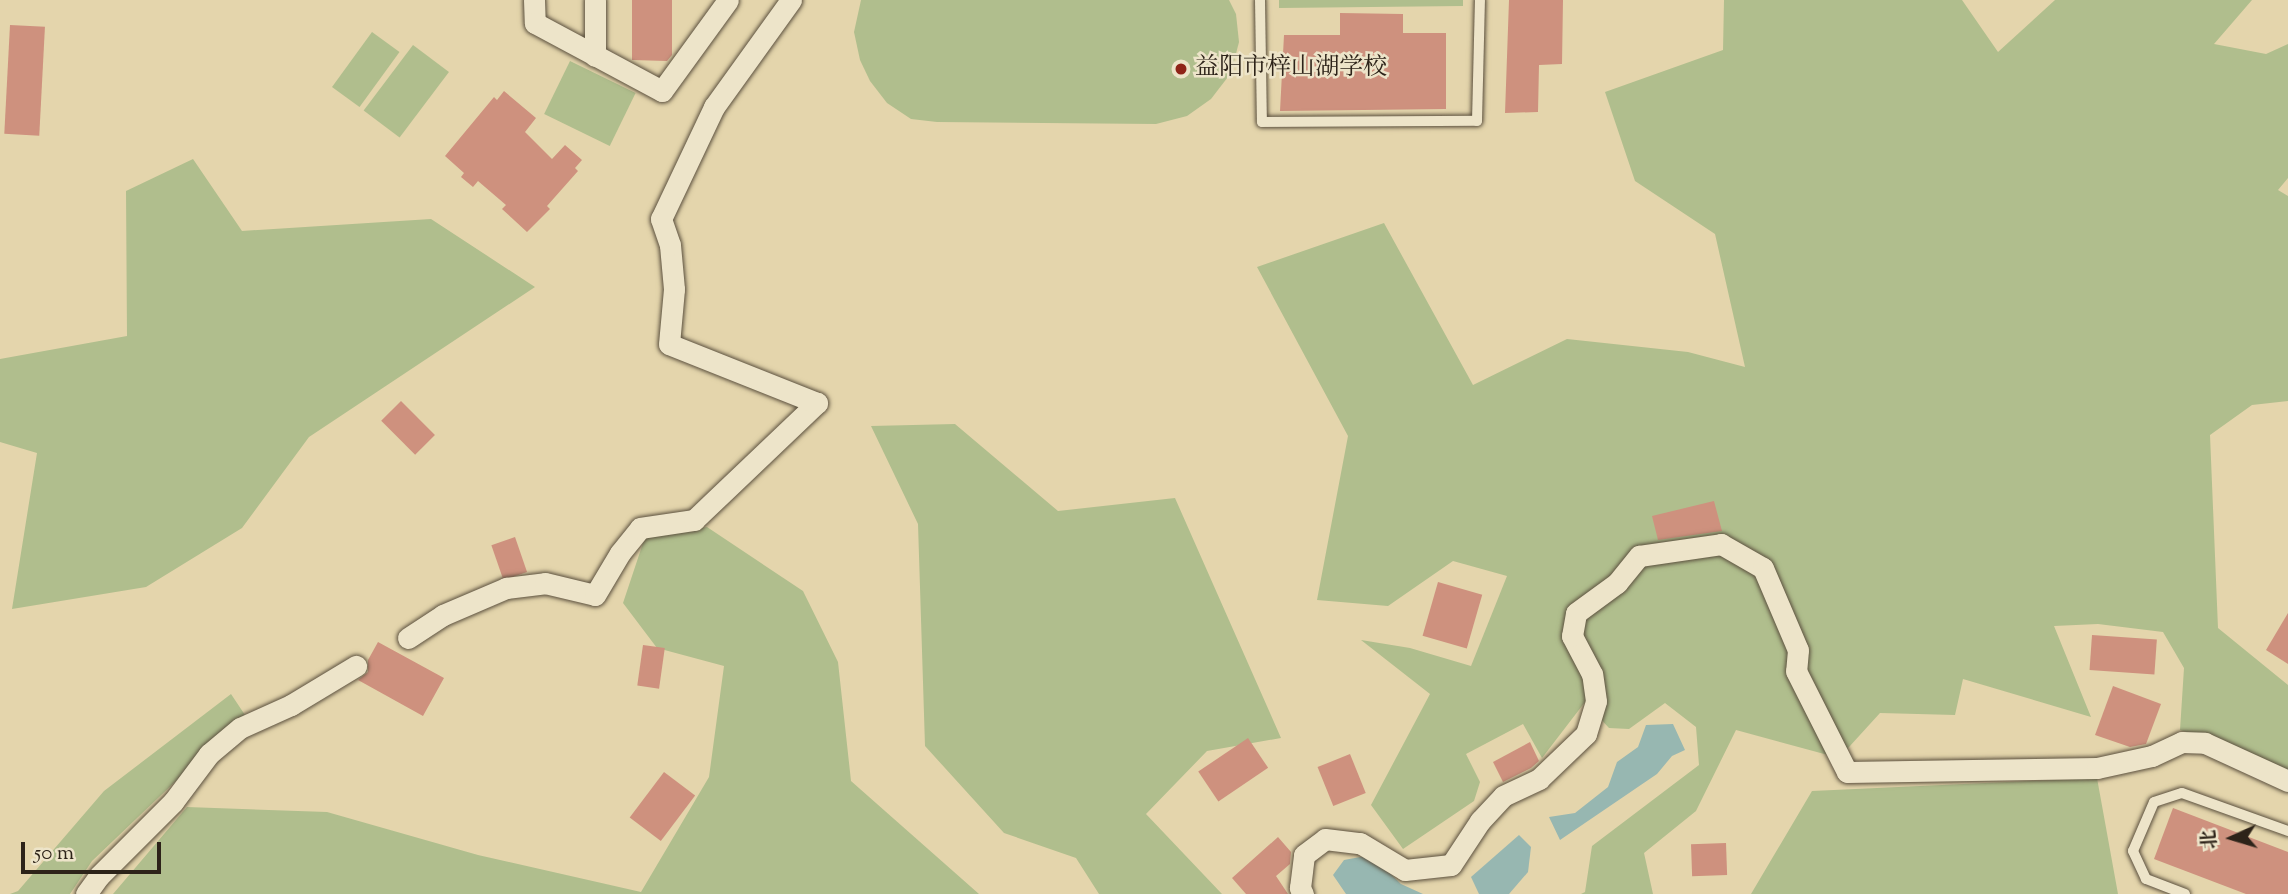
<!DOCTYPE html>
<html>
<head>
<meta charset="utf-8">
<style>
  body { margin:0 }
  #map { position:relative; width:2288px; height:894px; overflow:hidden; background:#e4d5ac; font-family:"Sorts Mill Goudy","Noto Serif SC",serif }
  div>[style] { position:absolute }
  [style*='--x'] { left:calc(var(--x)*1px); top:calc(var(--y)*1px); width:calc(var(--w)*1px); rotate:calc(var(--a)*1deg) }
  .green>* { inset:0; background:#b0be8d; transform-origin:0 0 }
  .water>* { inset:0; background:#97b7b1 }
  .building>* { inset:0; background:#ce917e; transform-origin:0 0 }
  .roads { filter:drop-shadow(0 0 2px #5b503e) drop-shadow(0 0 2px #5b503e) }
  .lane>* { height:10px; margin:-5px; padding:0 5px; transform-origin:5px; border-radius:5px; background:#ede4c9 }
  .street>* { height:21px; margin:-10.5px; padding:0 10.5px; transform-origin:10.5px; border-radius:10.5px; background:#ede4c9 }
  .dots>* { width:19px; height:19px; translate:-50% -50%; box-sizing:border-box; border:4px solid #ede4c9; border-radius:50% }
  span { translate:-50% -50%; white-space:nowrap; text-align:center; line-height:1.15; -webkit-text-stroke:5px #ede4c9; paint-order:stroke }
  .poi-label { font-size:24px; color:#2d2319 }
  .left { translate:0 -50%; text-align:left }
  .north { position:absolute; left:2197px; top:803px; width:70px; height:70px; -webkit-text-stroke:5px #ede4c9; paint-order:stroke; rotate:266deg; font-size:19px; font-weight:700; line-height:28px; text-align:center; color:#2d2319 }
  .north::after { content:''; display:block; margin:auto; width:24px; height:32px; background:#2d2319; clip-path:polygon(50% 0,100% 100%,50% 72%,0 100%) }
  .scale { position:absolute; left:21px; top:842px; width:140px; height:32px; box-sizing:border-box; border:4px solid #2d2319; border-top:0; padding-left:9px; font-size:21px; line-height:24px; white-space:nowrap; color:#2d2319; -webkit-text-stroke:5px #ede4c9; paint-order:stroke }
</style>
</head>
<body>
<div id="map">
  <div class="green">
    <i style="clip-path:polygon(861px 0,1229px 0,1236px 14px,1239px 42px,1231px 73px,1211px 99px,1187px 116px,1156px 124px,937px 122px,911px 119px,887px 103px,870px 81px,860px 60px,854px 32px)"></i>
    <i style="clip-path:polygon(1279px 0,1463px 0,1463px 6px,1279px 8px)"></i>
    <i style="clip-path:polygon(1724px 0,1962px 0,1998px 52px,2055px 0,2252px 0,2214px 44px,2266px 54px,2288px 44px,2288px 178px,2278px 190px,2288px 196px,2288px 401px,2252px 405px,2210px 435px,2218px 628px,2288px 685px,2288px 776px,2234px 747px,2180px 730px,2184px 668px,2163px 632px,2098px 624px,2054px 626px,2091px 717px,1963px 679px,1955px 715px,1880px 713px,1839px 758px,1736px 730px,1696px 811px,1644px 853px,1653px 894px,1581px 894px,1585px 892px,1592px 846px,1699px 765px,1696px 727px,1665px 703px,1629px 729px,1609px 728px,1585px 702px,1542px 758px,1523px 724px,1466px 754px,1480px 782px,1474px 801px,1403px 849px,1371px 805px,1430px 694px,1361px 640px,1410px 648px,1471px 666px,1507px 576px,1453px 561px,1388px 606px,1317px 600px,1348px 436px,1257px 267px,1384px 223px,1473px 385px,1567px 339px,1688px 352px,1745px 367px,1715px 234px,1635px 181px,1605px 92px,1723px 50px)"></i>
    <i style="left:372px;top:32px;width:34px;height:68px;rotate:36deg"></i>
    <i style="left:413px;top:45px;width:45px;height:82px;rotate:37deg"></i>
    <i style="left:570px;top:61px;width:73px;height:59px;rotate:26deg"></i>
    <i style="clip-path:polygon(193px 159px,242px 231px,431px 219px,535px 287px,309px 437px,242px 528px,146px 587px,12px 609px,37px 453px,0 442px,0 359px,127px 336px,126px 191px)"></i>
    <i style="clip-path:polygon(955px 424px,1058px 511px,1175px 498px,1281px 738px,1207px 751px,1146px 814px,1222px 894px,1099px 894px,1076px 858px,1004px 833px,925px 746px,918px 524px,871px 426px)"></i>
    <i style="clip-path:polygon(707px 527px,803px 591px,838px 662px,851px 781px,979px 894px,113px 894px,187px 807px,327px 812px,478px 855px,641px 892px,709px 777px,724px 666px,657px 648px,623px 603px,645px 537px)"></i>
    <i style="clip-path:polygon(231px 694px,245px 715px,92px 861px,70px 894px,10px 894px,18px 891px,104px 791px)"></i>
    <i style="clip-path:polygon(2097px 778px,2118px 894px,1747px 894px,1751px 894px,1812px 791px)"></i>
  </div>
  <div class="water">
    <i style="clip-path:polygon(1673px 724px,1685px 750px,1672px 756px,1657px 774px,1560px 840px,1549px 817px,1575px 813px,1608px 787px,1617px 762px,1638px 747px,1646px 725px)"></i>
    <i style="clip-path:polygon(1519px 835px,1531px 847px,1528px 872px,1509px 894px,1479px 894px,1471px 877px)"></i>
    <i style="clip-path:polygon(1371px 855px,1401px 884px,1423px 894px,1346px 894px,1333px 875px,1344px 860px)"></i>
  </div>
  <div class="building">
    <i style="clip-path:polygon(632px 0,672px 0,672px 55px,667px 61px,632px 60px)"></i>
    <i style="clip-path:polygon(1509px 0,1563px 0,1562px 64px,1539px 65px,1538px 112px,1505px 113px)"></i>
    <i style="clip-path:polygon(1340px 13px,1403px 14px,1403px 33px,1446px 33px,1446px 109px,1280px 111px,1284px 35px,1340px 35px)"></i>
    <i style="left:10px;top:25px;width:35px;height:109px;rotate:3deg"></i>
    <i style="clip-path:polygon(504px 91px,536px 118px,525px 132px,552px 159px,565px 145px,582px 160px,575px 168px,578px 171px,547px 206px,550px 209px,527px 232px,502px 209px,506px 205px,478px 181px,473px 187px,461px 177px,464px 173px,445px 156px,494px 97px,497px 100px)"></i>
    <i style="left:401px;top:401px;width:48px;height:28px;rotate:45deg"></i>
    <i style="clip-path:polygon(1714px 501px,1722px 531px,1658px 540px,1652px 516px)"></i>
    <i style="left:515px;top:537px;width:37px;height:25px;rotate:71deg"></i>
    <i style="left:1438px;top:582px;width:46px;height:56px;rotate:16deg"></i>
    <i style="clip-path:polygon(2288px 613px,2288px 664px,2266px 650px)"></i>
    <i style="left:2092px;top:635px;width:65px;height:35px;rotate:4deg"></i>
    <i style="clip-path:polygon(378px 642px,444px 678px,423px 716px,358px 680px,368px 672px,368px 660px)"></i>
    <i style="left:643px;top:645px;width:22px;height:41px;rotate:8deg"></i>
    <i style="clip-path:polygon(2113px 686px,2161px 704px,2146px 744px,2130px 747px,2095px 735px)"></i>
    <i style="left:1248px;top:738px;width:36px;height:60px;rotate:56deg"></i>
    <i style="clip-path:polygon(1530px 742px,1539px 761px,1531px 768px,1503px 782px,1493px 762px)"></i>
    <i style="left:1350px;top:754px;width:42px;height:35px;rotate:68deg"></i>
    <i style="left:664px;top:772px;width:39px;height:57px;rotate:37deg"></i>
    <i style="clip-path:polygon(2173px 808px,2288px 852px,2288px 894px,2246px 894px,2154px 859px)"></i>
    <i style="clip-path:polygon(1278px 837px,1291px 852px,1290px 864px,1276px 876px,1288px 894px,1246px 894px,1232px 878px)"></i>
    <i style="left:1726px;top:843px;width:32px;height:35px;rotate:88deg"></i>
  </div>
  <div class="roads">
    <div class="lane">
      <i style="--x:1260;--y:0;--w:122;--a:89.1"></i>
      <i style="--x:1262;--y:122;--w:215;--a:-0.3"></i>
      <i style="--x:1477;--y:121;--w:121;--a:-88.6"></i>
      <i style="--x:2185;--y:894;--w:42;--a:-159"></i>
      <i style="--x:2146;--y:879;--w:31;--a:-115"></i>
      <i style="--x:2133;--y:851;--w:53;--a:-66.8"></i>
      <i style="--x:2154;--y:802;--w:29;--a:-18"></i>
      <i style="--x:2182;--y:793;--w:113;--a:19.7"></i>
    </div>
    <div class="street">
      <i style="--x:534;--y:0;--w:23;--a:88"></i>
      <i style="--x:535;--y:23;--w:144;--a:28.2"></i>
      <i style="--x:662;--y:91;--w:112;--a:-54"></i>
      <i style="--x:595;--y:56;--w:56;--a:-90"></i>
      <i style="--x:408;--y:638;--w:42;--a:-33.3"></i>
      <i style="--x:443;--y:615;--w:69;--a:-23.2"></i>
      <i style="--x:506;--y:588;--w:39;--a:-7"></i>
      <i style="--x:545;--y:583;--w:51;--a:13.5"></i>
      <i style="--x:595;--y:595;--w:49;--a:-59.2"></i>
      <i style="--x:620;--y:553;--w:32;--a:-51"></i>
      <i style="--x:640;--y:528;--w:55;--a:-8.4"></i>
      <i style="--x:694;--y:520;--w:170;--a:-43.6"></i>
      <i style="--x:817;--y:403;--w:159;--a:-158.3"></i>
      <i style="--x:669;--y:344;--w:55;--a:-84.8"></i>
      <i style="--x:674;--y:289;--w:44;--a:-95.2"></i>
      <i style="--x:670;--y:245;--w:28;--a:-109"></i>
      <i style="--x:661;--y:219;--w:124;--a:-64.7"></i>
      <i style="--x:714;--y:107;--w:132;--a:-54.3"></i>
      <i style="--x:86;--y:894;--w:22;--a:-54"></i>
      <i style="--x:99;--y:876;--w:105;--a:-45"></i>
      <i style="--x:173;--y:802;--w:60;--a:-53.1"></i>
      <i style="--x:209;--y:754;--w:40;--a:-40"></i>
      <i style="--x:240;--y:728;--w:56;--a:-24.3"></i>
      <i style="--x:291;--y:705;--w:76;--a:-31"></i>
      <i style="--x:1303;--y:894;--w:7;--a:-117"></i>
      <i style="--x:1300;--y:888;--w:33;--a:-83"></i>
      <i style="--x:1304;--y:855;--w:26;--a:-37"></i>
      <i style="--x:1325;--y:839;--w:35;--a:7"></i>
      <i style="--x:1360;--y:843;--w:52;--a:31"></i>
      <i style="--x:1405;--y:870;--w:46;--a:-6.2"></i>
      <i style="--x:1451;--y:865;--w:53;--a:-56.6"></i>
      <i style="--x:1480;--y:821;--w:34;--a:-47"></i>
      <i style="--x:1503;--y:796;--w:40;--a:-25"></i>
      <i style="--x:1539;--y:779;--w:65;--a:-43.8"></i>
      <i style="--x:1586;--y:734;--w:34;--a:-73"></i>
      <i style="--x:1596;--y:701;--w:27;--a:-98"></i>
      <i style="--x:1592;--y:674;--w:43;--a:-117.8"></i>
      <i style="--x:1572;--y:636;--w:23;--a:-80"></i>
      <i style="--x:1576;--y:613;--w:51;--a:-36.2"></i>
      <i style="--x:1617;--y:583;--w:35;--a:-51"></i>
      <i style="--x:1639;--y:556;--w:83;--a:-8.3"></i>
      <i style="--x:1721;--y:544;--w:48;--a:29.7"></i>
      <i style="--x:1763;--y:568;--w:89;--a:66.9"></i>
      <i style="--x:1798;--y:650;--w:21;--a:95"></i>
      <i style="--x:1796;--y:671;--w:113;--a:63.2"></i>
      <i style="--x:1847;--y:772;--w:250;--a:-0.9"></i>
      <i style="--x:2097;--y:768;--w:56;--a:-12.3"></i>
      <i style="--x:2152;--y:756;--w:33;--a:-25"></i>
      <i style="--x:2182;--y:742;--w:23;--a:2"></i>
      <i style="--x:2205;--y:743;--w:91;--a:24.6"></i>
    </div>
  </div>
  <div class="dots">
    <i style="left:1181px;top:69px;background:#8f2418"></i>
  </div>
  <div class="poi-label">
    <span class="left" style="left:1195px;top:69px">益阳市梓山湖学校</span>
  </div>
  <div class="north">北</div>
  <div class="scale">50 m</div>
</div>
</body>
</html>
